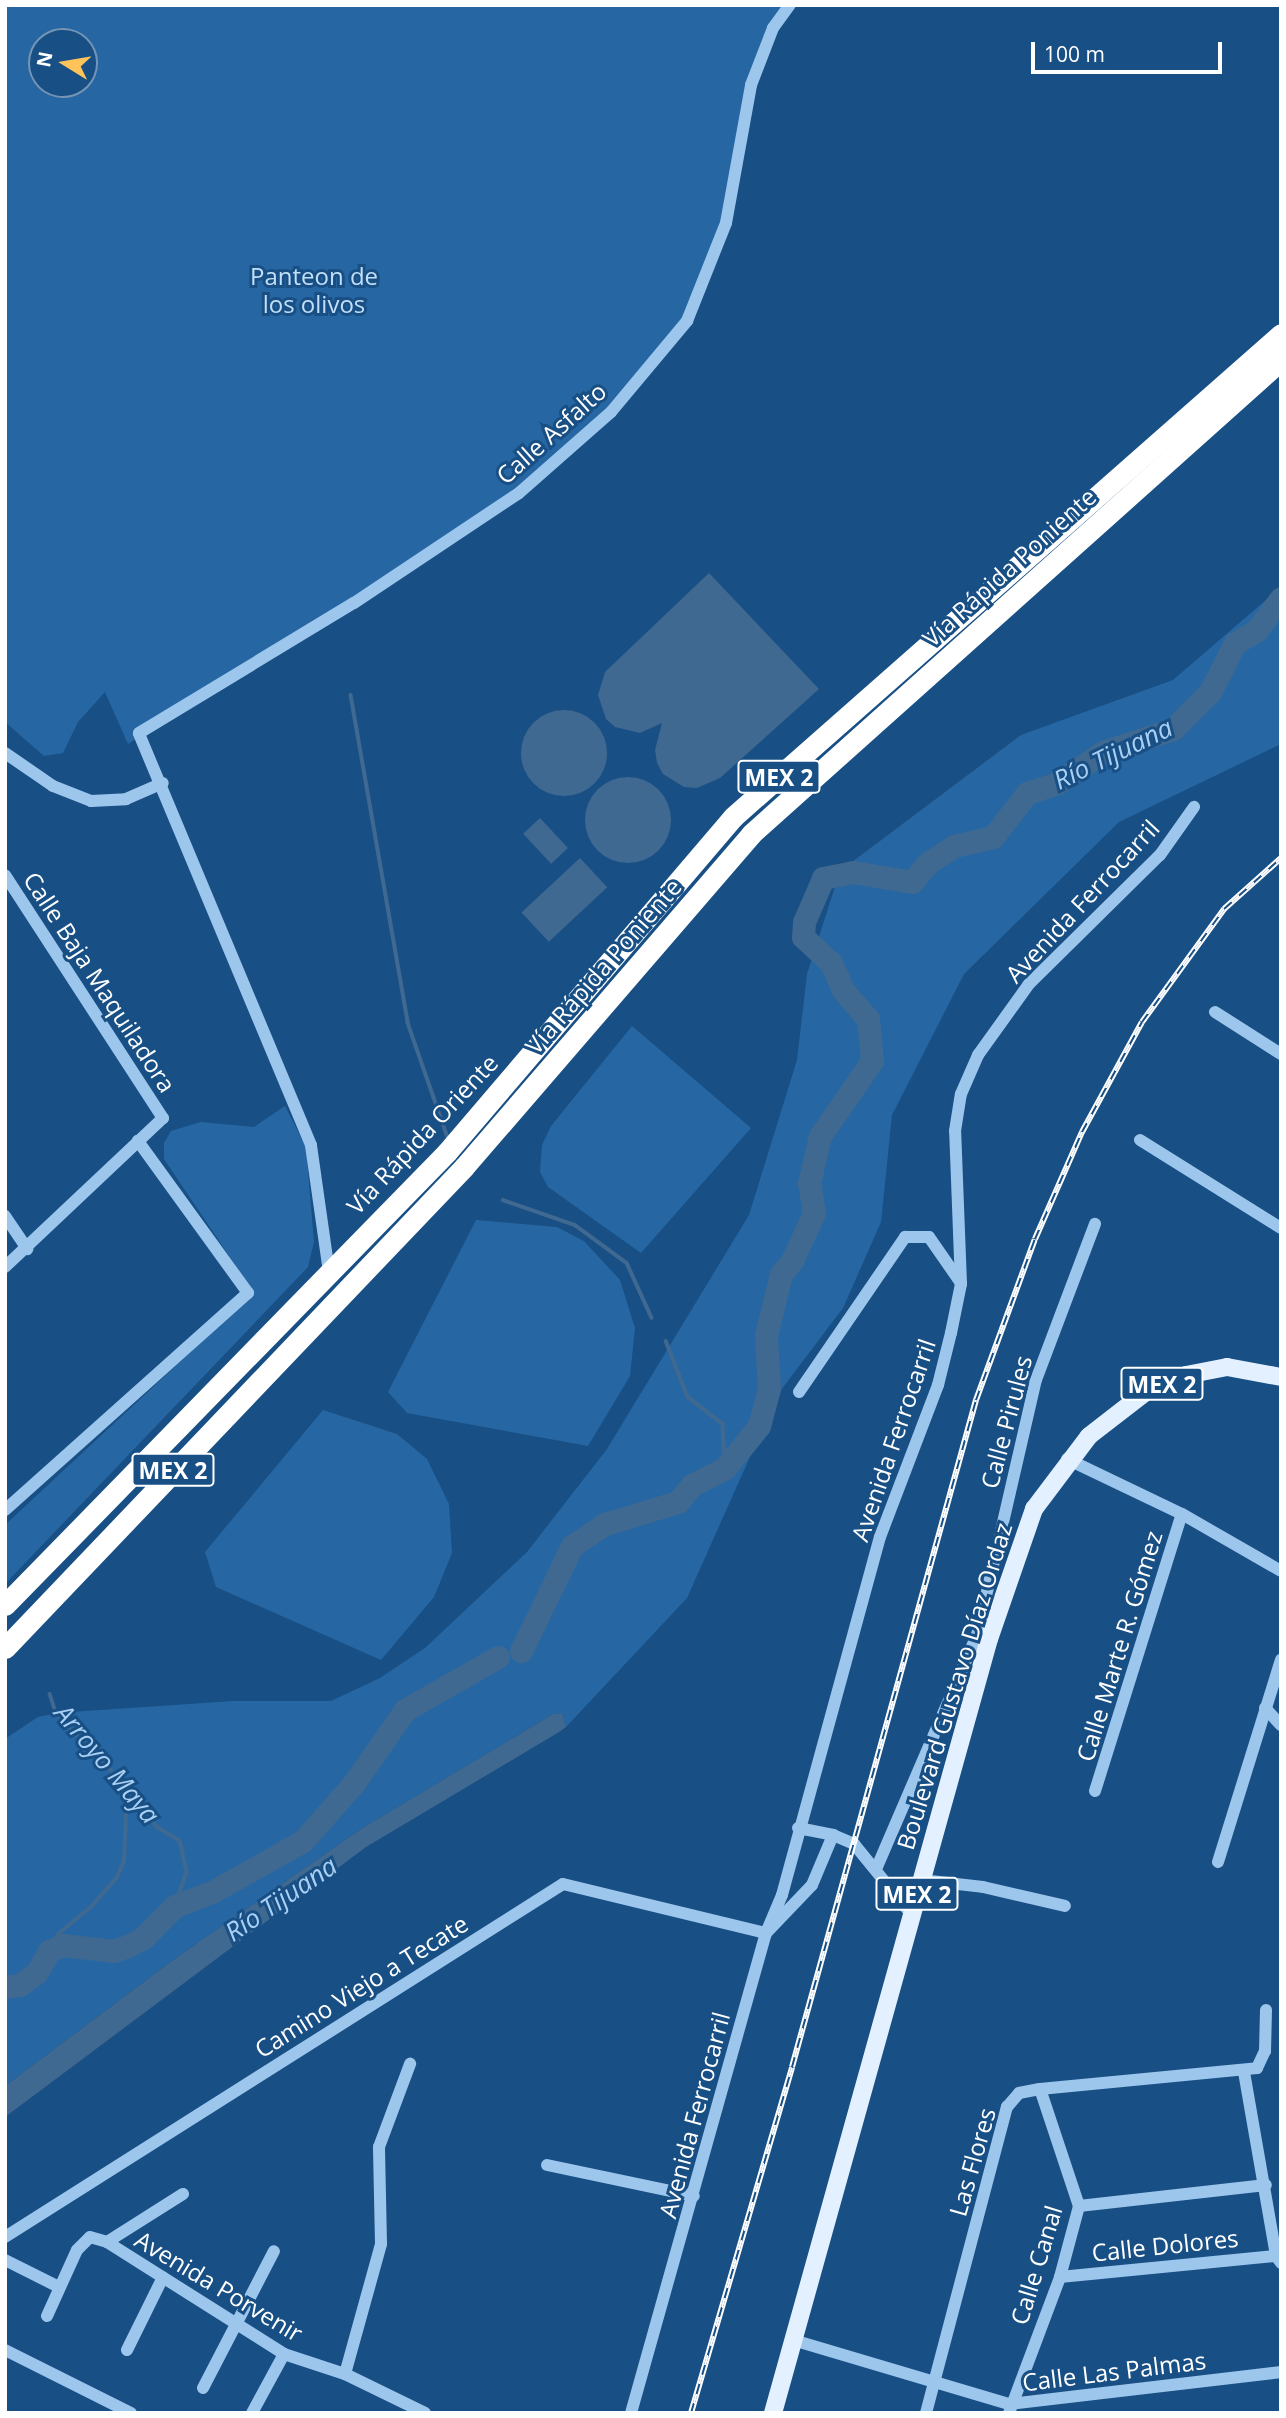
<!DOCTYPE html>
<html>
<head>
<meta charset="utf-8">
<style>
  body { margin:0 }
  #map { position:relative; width:1286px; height:2418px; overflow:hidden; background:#184f85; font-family:"Open Sans",sans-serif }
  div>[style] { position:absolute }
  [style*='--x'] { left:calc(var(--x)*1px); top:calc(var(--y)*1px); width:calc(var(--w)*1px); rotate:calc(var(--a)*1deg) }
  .green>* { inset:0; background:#2667a3 }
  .water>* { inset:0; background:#406991; transform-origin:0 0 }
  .round { border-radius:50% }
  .stream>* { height:3.5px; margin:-1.75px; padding:0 1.75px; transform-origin:1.75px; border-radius:1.75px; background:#406991 }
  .river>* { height:23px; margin:-11.5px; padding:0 11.5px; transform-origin:11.5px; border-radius:11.5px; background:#406991 }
  .minor>* { height:12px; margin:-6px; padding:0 6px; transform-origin:6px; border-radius:6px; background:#9dc6ed }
  .major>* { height:18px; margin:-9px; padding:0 9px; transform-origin:9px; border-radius:9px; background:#e3f0ff }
  .highway>* { height:21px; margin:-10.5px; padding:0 10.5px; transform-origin:10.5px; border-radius:10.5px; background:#fff }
  .rail>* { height:6px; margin-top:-3px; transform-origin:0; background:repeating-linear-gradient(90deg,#184f85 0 10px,#fff 0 20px); box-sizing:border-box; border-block:2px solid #fff }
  span { translate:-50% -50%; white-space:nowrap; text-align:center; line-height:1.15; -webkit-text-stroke:6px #184f85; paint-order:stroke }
  .shield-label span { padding:2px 5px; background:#184f85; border:2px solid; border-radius:5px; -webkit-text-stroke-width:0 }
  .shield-label { font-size:23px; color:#fff; font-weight:700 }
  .park-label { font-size:24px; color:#c2dff9 }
  .street-label { font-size:24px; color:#fff }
  .water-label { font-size:26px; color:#a9d0f4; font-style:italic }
  .frame { position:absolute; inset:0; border:7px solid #fff; pointer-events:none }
  .north { position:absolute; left:28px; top:28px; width:70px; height:70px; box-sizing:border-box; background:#184f85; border:2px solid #7495b6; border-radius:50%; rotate:281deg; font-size:19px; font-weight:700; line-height:28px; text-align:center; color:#fff }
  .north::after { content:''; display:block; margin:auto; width:24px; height:32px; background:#ffc459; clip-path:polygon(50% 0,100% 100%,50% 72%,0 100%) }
  .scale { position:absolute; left:1031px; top:42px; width:191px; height:32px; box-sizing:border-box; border:4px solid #fff; border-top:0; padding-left:9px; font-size:21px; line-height:24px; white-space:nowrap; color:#fff; -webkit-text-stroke:5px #184f85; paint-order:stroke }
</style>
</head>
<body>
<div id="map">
  <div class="green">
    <i style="clip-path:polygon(evenodd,5px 5px,790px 5px,752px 85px,726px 223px,687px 321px,611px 412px,519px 493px,128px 744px,105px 692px,78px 722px,63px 753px,44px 756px,5px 722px,5px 5px,42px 42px,84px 42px,84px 84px,42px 84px,42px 42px)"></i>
    <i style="clip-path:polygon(1281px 587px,1281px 744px,1119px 822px,964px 974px,892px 1115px,881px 1222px,843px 1308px,778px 1394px,687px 1598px,566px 1727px,562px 1713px,553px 1714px,361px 1829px,173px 1960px,5px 2086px,5px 1739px,38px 1717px,56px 1713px,233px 1701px,331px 1701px,380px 1678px,425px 1648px,527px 1552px,607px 1449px,749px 1215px,797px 1060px,807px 974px,840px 871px,1021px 735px,1173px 680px)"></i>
    <i style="clip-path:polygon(632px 1026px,751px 1128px,641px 1253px,548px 1187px,540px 1172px,542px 1145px,551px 1126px)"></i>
    <i style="clip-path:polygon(285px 1106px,306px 1147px,314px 1242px,308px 1267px,5px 1584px,5px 1525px,254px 1293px,164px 1159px,164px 1143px,171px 1131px,201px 1122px,254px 1127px)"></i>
    <i style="clip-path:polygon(476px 1220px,557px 1227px,584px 1241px,620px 1280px,635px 1328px,630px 1376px,588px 1446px,407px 1413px,388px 1392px)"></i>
    <i style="clip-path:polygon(323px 1410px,397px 1434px,427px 1459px,449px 1504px,452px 1553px,434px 1597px,381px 1660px,216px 1587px,205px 1552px)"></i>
  </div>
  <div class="water">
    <i style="clip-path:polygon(709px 573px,819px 689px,720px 778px,697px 788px,684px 787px,663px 774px,657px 763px,655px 750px,662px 723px,640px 733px,615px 727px,606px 719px,598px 695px,605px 672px)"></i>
    <i class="round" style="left:521px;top:710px;width:86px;height:86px"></i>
    <i class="round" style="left:585px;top:777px;width:86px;height:86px"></i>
    <i style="left:540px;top:818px;width:41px;height:23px;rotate:47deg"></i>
    <i style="left:580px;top:858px;width:40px;height:80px;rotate:47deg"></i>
    <i style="clip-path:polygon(562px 1713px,566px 1727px,559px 1732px,366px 1847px,5px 2117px,5px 2086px,173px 1960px,361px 1829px,553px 1714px)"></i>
  </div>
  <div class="stream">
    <i style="--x:351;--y:695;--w:333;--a:80.1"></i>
    <i style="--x:408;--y:1023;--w:119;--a:70.8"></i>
    <i style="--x:503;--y:1200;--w:76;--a:19.1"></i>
    <i style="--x:575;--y:1225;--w:64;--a:36.2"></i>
    <i style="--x:627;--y:1263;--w:60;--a:65.6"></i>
    <i style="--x:666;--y:1341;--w:60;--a:68.6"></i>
    <i style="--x:688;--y:1397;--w:44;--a:37.6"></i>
    <i style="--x:723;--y:1424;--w:44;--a:87.4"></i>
    <i style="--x:50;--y:1694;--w:20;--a:72"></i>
    <i style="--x:56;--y:1713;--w:103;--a:46.2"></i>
    <i style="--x:127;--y:1787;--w:49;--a:53.4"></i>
    <i style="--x:156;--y:1826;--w:28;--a:32"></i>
    <i style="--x:180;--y:1841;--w:32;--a:77"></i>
    <i style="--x:187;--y:1872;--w:36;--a:109"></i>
    <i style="--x:49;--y:1951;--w:19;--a:-62"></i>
    <i style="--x:58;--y:1934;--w:44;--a:-39.5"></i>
    <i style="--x:92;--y:1906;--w:38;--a:-49"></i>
    <i style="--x:117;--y:1877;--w:17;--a:-66"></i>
    <i style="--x:124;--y:1861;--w:72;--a:-87.6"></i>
  </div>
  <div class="river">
    <i style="--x:521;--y:1651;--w:117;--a:-64.1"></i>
    <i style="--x:572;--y:1546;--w:40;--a:-34"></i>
    <i style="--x:605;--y:1524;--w:76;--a:-16.8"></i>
    <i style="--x:678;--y:1502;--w:22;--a:-51"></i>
    <i style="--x:692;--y:1485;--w:37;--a:-27"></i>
    <i style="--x:725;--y:1468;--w:54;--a:-51"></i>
    <i style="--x:759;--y:1426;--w:38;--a:-75"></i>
    <i style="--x:769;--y:1389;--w:54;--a:-93.2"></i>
    <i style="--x:766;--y:1335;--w:63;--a:-76.2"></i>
    <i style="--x:781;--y:1274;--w:17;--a:-50"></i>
    <i style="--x:792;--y:1261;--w:53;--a:-65.4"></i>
    <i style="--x:814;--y:1213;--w:30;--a:-99"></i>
    <i style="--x:809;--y:1183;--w:48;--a:-76.8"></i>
    <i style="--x:820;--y:1136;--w:91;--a:-55.3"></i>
    <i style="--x:872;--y:1061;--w:42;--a:-95.4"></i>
    <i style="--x:868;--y:1019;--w:38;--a:-131"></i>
    <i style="--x:843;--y:990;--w:30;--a:-114"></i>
    <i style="--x:831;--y:963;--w:38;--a:-137"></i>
    <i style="--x:803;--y:937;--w:15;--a:-86"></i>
    <i style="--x:804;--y:922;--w:48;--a:-66.6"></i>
    <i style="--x:823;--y:878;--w:31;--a:-11"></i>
    <i style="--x:853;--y:872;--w:60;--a:9.6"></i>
    <i style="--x:912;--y:882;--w:25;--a:-50"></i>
    <i style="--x:928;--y:863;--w:31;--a:-33"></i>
    <i style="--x:954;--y:846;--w:40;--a:-13"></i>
    <i style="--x:993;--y:837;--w:56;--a:-52.3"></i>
    <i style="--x:1027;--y:793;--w:32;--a:-18"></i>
    <i style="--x:1057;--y:783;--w:55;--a:-34"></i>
    <i style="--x:1103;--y:752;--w:74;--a:-18.2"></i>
    <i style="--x:1173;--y:729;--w:52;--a:-45"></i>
    <i style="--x:1210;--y:692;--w:55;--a:-63"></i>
    <i style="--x:1235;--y:643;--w:24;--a:-30"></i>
    <i style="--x:1256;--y:631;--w:41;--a:-52.9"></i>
    <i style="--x:5;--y:1987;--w:15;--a:-8"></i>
    <i style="--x:20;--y:1985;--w:21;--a:-37"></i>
    <i style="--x:37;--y:1972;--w:24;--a:-60"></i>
    <i style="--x:49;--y:1951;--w:15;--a:-23"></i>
    <i style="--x:63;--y:1945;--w:50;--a:6.8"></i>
    <i style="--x:113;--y:1951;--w:16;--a:-18"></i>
    <i style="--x:128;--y:1946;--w:17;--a:-28"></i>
    <i style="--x:143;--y:1938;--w:45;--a:-45"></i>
    <i style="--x:175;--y:1906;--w:40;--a:-21"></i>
    <i style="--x:212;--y:1892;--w:104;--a:-29.3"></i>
    <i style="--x:303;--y:1841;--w:77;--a:-48.7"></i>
    <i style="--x:354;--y:1783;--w:89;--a:-55.1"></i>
    <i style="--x:405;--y:1710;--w:107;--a:-29.7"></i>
  </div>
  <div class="minor">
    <i style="--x:5;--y:753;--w:58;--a:34.5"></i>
    <i style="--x:53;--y:786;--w:41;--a:21.5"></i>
    <i style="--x:91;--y:801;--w:35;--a:-3"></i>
    <i style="--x:126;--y:799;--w:40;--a:-23.4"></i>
    <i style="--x:5;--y:875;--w:290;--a:57"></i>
    <i style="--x:163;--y:1118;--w:217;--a:136.7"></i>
    <i style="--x:1215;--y:1012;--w:78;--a:32.5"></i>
    <i style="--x:1140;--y:1140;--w:166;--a:32"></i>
    <i style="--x:5;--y:1216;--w:40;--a:56"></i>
    <i style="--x:329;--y:1272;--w:128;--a:-98.1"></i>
    <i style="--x:311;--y:1145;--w:446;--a:-112.7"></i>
    <i style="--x:139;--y:733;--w:251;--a:-31.2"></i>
    <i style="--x:354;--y:603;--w:198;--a:-33.7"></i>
    <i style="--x:519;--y:493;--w:123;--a:-41.4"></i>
    <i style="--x:611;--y:412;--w:119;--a:-50.1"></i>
    <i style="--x:687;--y:321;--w:105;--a:-68.3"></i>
    <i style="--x:726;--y:223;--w:140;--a:-79.7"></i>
    <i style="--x:751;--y:85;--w:61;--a:-68.9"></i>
    <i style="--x:773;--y:28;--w:29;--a:-54"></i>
    <i style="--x:799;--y:1392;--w:188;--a:-55.6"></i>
    <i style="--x:905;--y:1237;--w:24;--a:0"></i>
    <i style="--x:929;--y:1237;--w:56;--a:55.2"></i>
    <i style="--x:1067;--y:1459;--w:127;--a:25.6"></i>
    <i style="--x:1182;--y:1514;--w:114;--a:29.9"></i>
    <i style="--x:5;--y:1510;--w:326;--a:-41.8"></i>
    <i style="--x:248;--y:1293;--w:188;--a:-125.9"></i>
    <i style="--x:1265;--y:1708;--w:23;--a:47"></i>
    <i style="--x:1095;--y:1791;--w:290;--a:-72.6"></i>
    <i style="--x:798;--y:1828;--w:36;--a:11"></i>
    <i style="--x:833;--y:1835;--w:23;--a:23"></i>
    <i style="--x:854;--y:1844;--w:90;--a:50.8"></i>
    <i style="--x:1218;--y:1862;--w:212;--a:-72.7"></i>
    <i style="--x:877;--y:1867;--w:253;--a:-66.7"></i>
    <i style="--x:977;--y:1635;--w:262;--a:-77"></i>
    <i style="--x:1036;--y:1380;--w:167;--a:-69.3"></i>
    <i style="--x:922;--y:1880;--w:61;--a:6.5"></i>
    <i style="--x:983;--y:1887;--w:84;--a:13"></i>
    <i style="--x:1244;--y:2072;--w:187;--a:80.1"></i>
    <i style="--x:1276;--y:2256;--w:9;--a:54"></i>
    <i style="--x:547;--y:2165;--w:150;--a:11.9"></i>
    <i style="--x:1079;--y:2206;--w:188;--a:-6.4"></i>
    <i style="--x:5;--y:2237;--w:660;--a:-32.32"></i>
    <i style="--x:563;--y:1884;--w:209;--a:13.6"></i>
    <i style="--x:766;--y:1933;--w:66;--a:-46.2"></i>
    <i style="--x:812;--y:1885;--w:54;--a:-67.2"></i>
    <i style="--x:107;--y:2242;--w:90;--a:-32.3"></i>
    <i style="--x:5;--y:2260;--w:60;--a:26.6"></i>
    <i style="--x:1060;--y:2277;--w:217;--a:-5.6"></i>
    <i style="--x:47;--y:2316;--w:72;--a:-65.6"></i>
    <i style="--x:77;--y:2250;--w:18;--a:-45"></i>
    <i style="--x:90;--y:2237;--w:18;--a:16"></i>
    <i style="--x:107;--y:2242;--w:209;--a:32.3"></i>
    <i style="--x:284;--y:2354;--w:64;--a:18.2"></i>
    <i style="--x:345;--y:2374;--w:89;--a:26"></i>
    <i style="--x:793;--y:2340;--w:225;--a:16.5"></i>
    <i style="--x:1009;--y:2404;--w:274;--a:-6.7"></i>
    <i style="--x:5;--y:2350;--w:141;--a:26.6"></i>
    <i style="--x:127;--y:2350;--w:81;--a:-63.7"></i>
    <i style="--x:345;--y:2374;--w:135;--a:-74.5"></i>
    <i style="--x:381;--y:2244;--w:97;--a:-91.2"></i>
    <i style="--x:379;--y:2147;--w:89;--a:-69.5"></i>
    <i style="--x:203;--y:2388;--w:154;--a:-62.6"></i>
    <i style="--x:252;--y:2413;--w:67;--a:-61.5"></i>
    <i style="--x:631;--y:2413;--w:499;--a:-74.3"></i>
    <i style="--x:766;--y:1933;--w:41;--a:-67.2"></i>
    <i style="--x:782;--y:1895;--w:371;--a:-74.7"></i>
    <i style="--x:880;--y:1537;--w:163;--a:-69.1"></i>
    <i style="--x:938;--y:1385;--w:54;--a:-76"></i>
    <i style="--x:951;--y:1333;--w:50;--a:-78.5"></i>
    <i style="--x:961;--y:1284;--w:153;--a:-92.2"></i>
    <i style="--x:955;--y:1131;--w:37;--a:-81"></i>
    <i style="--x:961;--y:1094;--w:43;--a:-66.4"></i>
    <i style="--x:978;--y:1055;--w:87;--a:-54.3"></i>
    <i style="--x:1029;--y:984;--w:184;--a:-44.6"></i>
    <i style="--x:1160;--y:855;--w:59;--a:-54.7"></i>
    <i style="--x:926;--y:2413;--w:317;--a:-75.2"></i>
    <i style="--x:1007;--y:2107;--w:18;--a:-49"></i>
    <i style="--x:1019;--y:2093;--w:21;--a:-11"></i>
    <i style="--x:1040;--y:2089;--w:218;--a:-5.5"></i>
    <i style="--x:1257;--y:2068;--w:19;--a:-65"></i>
    <i style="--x:1265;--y:2051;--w:41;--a:-88.6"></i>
    <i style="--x:1009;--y:2413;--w:145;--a:-69.4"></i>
    <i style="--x:1060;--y:2277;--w:73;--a:-75"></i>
    <i style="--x:1079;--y:2206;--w:123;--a:-108.4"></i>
  </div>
  <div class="major">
    <i style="--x:773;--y:2413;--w:804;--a:-74.41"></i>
    <i style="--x:989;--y:1639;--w:138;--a:-70.9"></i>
    <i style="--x:1034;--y:1509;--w:91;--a:-53"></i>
    <i style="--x:1089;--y:1436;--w:72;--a:-37.7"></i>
    <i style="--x:1146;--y:1392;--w:43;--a:-23"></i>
    <i style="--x:1186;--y:1375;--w:42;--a:-11"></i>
    <i style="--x:1227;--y:1367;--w:55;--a:10.5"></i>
  </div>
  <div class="highway">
    <i style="--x:5;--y:1605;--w:633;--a:-45.7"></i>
    <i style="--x:447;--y:1152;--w:440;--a:-49.5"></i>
    <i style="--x:733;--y:817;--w:730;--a:-41.39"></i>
    <i style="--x:5;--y:1648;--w:665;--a:-46.34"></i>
    <i style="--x:464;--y:1167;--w:440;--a:-49.2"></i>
    <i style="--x:751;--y:834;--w:711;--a:-41.81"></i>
  </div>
  <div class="rail">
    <i style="--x:691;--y:2413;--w:360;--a:-73.7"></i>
    <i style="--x:792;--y:2067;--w:692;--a:-74.58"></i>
    <i style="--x:976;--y:1400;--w:171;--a:-69.9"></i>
    <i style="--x:1035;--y:1239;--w:117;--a:-66.3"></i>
    <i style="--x:1082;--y:1132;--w:125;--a:-61.4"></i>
    <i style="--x:1142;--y:1022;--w:140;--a:-54"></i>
    <i style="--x:1224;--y:909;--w:76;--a:-41.8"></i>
  </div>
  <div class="shield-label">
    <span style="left:779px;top:777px">MEX 2</span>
    <span style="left:1162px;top:1384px">MEX 2</span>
    <span style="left:173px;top:1470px">MEX 2</span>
    <span style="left:917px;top:1894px">MEX 2</span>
  </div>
  <div class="park-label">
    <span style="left:314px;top:290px">Panteon de<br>los olivos</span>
  </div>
  <div class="street-label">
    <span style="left:551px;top:433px;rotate:-42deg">Calle Asfalto</span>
    <span style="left:1009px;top:567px;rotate:-42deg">Vía Rápida Poniente</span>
    <span style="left:1082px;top:901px;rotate:-47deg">Avenida Ferrocarril</span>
    <span style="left:603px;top:966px;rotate:-49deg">Vía Rápida Poniente</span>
    <span style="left:100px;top:982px;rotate:57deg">Calle Baja Maquiladora</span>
    <span style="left:422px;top:1134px;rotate:-47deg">Vía Rápida Oriente</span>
    <span style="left:1006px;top:1422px;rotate:-75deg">Calle Pirules</span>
    <span style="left:893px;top:1440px;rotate:-71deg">Avenida Ferrocarril</span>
    <span style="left:1119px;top:1646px;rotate:-73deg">Calle Marte R. Gómez</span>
    <span style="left:954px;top:1686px;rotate:-73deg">Boulevard Gustavo Díaz Ordaz</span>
    <span style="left:361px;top:1986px;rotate:-32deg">Camino Viejo a Tecate</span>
    <span style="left:694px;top:2115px;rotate:-75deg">Avenida Ferrocarril</span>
    <span style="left:972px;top:2162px;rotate:-74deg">Las Flores</span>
    <span style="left:1165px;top:2245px;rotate:-6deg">Calle Dolores</span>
    <span style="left:1036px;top:2265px;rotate:-73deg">Calle Canal</span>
    <span style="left:219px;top:2286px;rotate:31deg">Avenida Porvenir</span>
    <span style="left:1114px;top:2371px;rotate:-7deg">Calle Las Palmas</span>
  </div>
  <div class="water-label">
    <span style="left:1113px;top:754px;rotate:-26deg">Río Tijuana</span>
    <span style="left:107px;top:1764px;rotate:50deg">Arroyo Maya</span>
    <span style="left:281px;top:1899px;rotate:-34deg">Río Tijuana</span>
  </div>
  <div class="frame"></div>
  <div class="north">N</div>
  <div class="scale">100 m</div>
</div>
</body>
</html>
